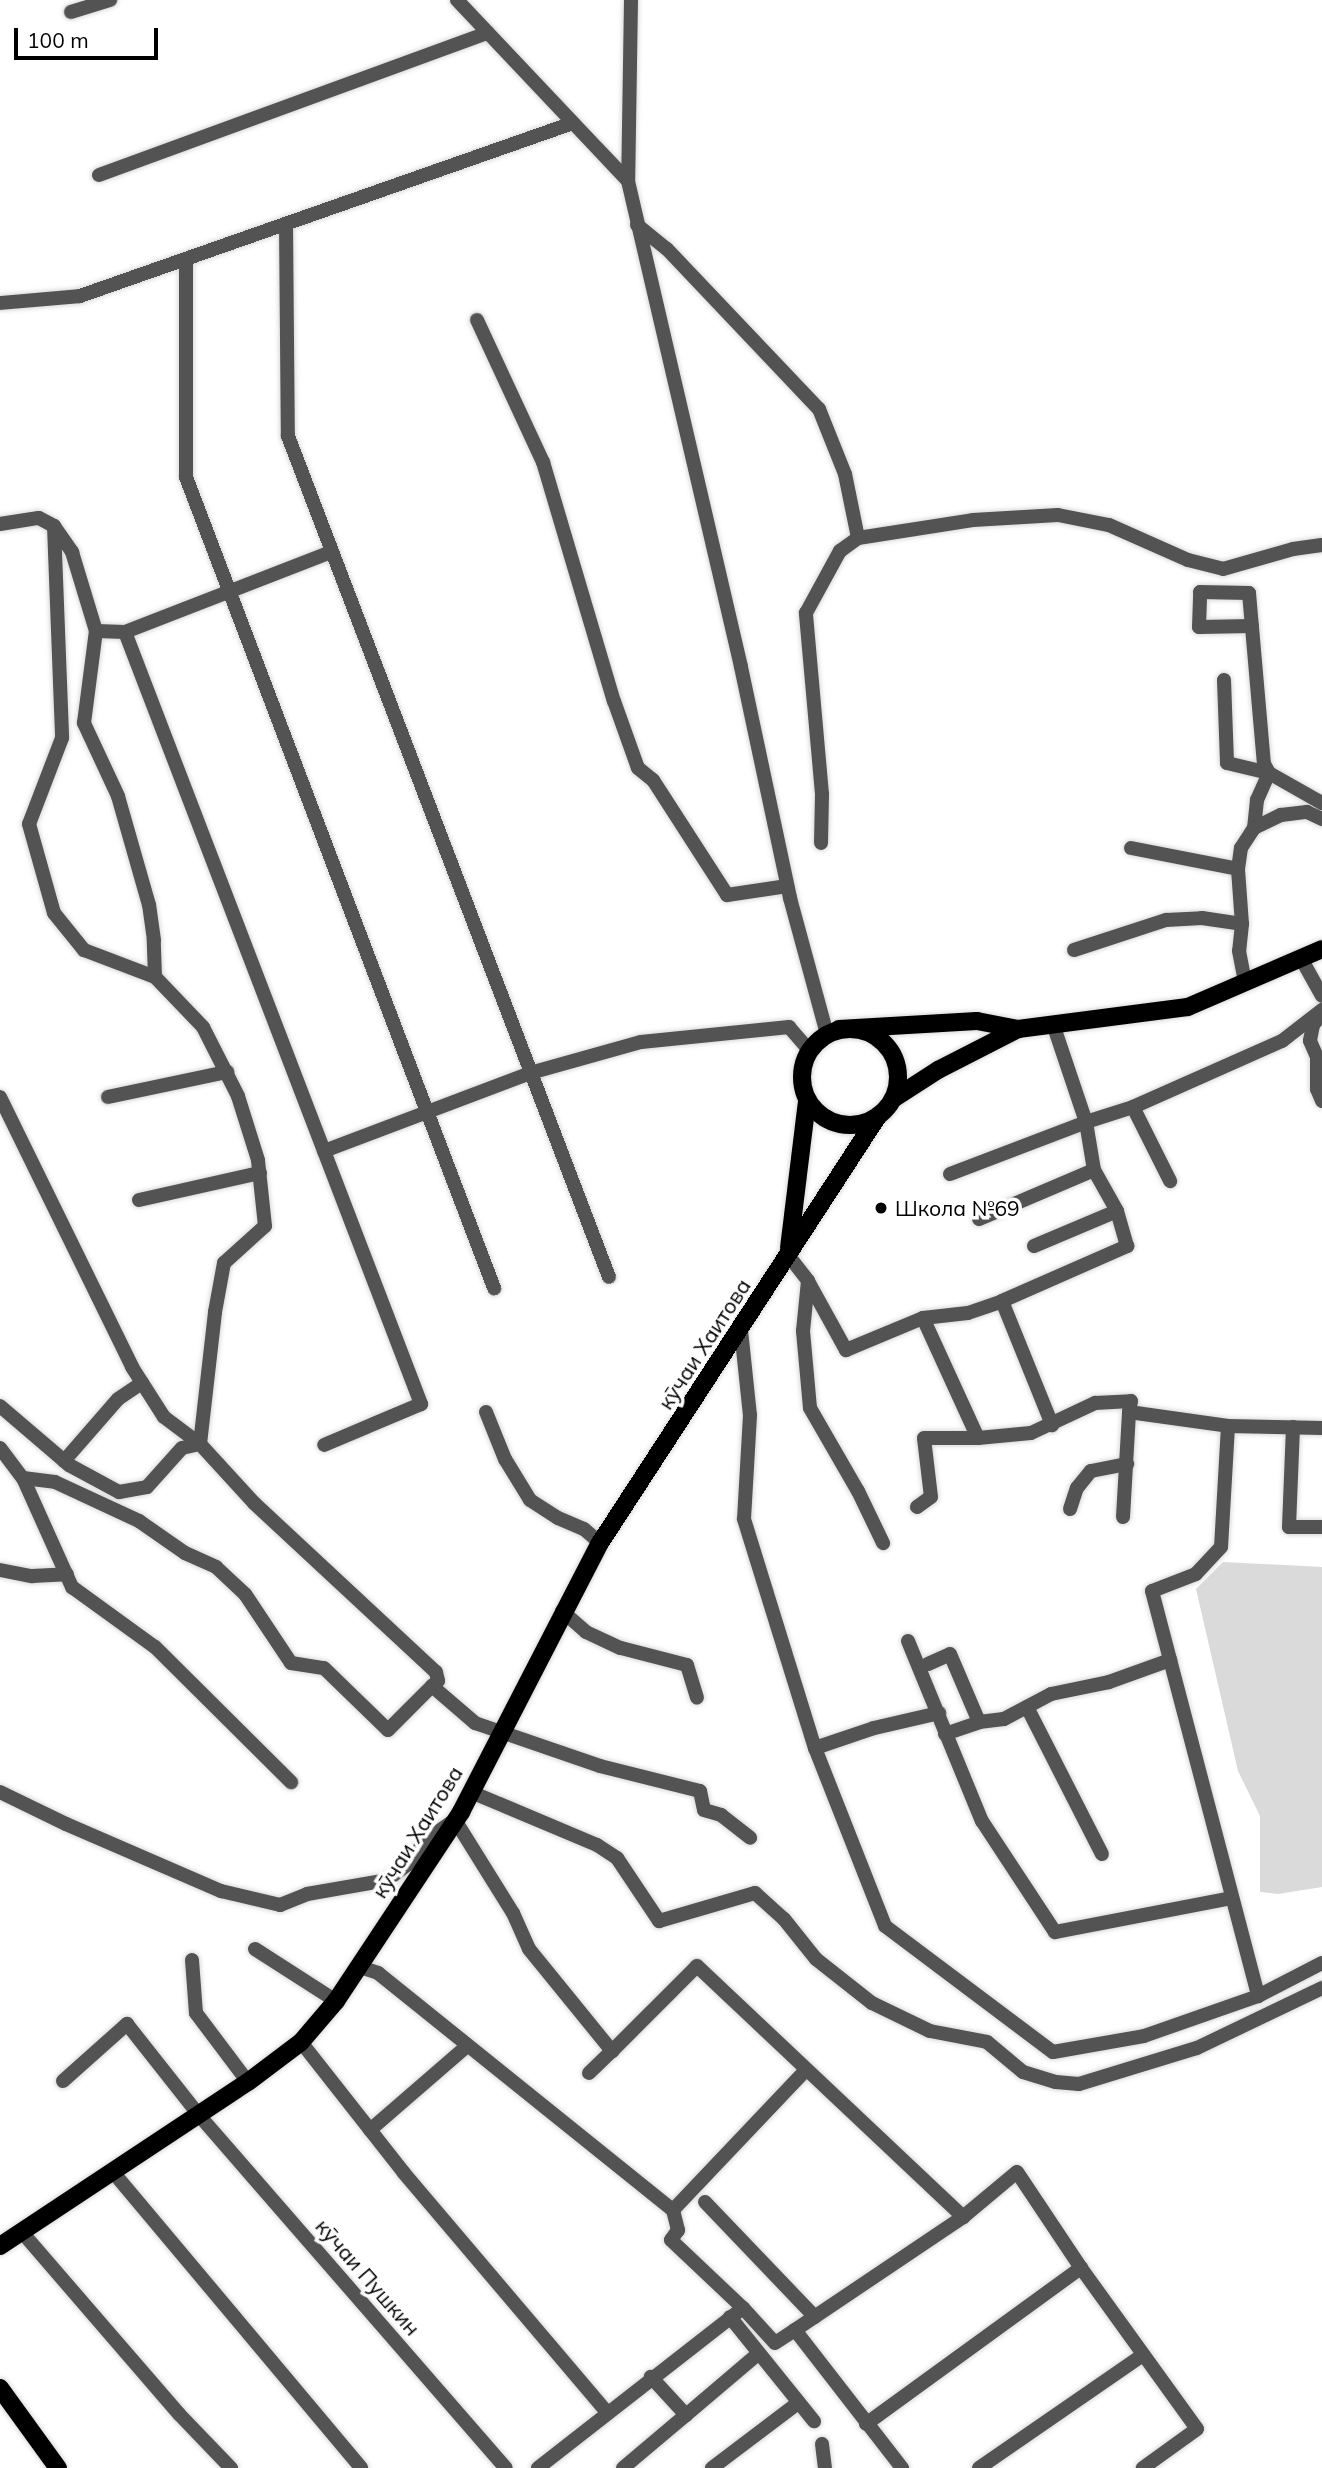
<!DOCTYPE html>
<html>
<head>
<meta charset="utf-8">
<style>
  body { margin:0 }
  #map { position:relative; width:1322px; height:2468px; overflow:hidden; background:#fff; font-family:Mulish,sans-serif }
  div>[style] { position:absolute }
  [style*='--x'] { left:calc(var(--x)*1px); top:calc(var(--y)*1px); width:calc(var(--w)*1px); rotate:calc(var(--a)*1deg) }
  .green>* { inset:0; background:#dadada }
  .roads { filter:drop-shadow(0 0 2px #dbdbdb) drop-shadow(0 0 2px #dbdbdb) }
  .minor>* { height:14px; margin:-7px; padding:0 7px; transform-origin:7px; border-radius:7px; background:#535353 }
  .major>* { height:18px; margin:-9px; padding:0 9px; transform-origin:9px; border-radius:9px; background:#000 }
  .major>.ring { margin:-9px; padding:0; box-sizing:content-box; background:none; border:18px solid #000; border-radius:50% }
  .dots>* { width:19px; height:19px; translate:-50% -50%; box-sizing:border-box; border:4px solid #fff; border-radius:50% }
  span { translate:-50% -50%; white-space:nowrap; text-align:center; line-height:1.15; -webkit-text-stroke:7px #fff; paint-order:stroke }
  .poi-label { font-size:21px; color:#000 }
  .left { translate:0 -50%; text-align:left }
  .street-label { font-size:21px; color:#000 }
  .scale { position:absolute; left:14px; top:28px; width:144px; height:32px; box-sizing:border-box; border:4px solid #000; border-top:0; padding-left:9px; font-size:21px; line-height:24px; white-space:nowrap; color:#000; -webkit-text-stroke:5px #fff; paint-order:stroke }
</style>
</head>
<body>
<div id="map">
  <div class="green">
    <i style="clip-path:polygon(1223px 1562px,1322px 1567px,1322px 1887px,1278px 1894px,1260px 1892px,1260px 1816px,1238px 1771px,1196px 1589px)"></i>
  </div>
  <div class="roads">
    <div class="minor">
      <i style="--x:457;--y:0;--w:249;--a:46.6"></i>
      <i style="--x:631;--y:0;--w:181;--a:90.9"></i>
      <i style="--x:628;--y:181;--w:499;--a:76.9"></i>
      <i style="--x:741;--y:667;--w:236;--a:78"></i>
      <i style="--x:790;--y:898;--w:141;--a:74.8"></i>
      <i style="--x:71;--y:12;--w:41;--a:-17.1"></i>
      <i style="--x:99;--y:175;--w:414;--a:-20.1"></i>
      <i style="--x:286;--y:224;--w:212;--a:89.5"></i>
      <i style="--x:288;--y:436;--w:900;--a:69.11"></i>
      <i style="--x:637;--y:225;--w:38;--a:39"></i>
      <i style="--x:667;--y:249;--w:221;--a:46.5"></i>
      <i style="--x:819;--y:409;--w:70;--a:68.2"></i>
      <i style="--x:845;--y:474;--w:65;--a:78.5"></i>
      <i style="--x:858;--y:538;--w:116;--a:-8.9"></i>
      <i style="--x:973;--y:520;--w:85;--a:-3.4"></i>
      <i style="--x:1058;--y:515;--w:52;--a:11.1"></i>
      <i style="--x:1109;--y:525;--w:86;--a:23.9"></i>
      <i style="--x:1188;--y:560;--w:36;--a:14"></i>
      <i style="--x:1223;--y:569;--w:73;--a:-15.9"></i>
      <i style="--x:1293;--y:549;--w:29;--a:-8"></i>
      <i style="--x:186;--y:259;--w:218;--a:90"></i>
      <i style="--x:186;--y:477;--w:868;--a:69.2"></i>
      <i style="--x:0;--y:303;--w:80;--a:-5"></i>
      <i style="--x:80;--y:296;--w:522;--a:-19.34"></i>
      <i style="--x:477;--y:320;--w:157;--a:65.1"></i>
      <i style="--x:543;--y:462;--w:249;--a:73.5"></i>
      <i style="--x:614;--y:701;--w:71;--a:70.3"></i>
      <i style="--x:638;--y:768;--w:19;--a:39"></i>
      <i style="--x:653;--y:780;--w:137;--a:57.2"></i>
      <i style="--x:727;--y:895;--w:61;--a:-8.5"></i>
      <i style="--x:0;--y:524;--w:39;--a:-9"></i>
      <i style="--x:39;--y:518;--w:17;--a:28"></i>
      <i style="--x:54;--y:526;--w:32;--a:55"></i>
      <i style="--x:72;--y:552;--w:83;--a:73.1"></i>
      <i style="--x:96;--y:631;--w:29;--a:2"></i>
      <i style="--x:125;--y:632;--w:221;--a:-21.2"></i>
      <i style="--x:54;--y:526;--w:212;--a:87.8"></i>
      <i style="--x:62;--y:738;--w:92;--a:111"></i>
      <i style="--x:29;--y:824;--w:92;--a:74.3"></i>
      <i style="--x:54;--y:913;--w:48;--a:51"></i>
      <i style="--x:84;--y:950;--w:76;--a:20.8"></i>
      <i style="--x:1252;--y:626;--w:53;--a:178.9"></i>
      <i style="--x:1199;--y:627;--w:35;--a:-88"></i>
      <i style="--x:1200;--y:592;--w:49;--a:1.2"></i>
      <i style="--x:1249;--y:593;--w:172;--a:85"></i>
      <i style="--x:1264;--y:764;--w:10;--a:61"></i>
      <i style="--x:1269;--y:773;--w:61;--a:29.5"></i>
      <i style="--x:125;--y:632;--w:827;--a:69.02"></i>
      <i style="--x:421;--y:1404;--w:105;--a:157.1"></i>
      <i style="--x:1224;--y:680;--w:83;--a:87.9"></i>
      <i style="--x:1227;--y:763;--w:43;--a:13.4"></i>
      <i style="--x:1269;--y:773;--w:30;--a:114"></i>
      <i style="--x:1257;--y:800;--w:28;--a:96"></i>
      <i style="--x:821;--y:843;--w:49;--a:-88.8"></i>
      <i style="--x:822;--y:794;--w:182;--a:-95.1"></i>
      <i style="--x:806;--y:613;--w:71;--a:-61.3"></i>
      <i style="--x:840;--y:551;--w:22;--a:-36"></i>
      <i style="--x:1131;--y:848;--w:109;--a:11.1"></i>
      <i style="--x:1242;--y:924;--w:55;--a:-94.2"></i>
      <i style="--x:1238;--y:869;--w:21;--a:-82"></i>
      <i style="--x:1241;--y:848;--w:24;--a:-57"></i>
      <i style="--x:1254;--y:828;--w:30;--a:-26"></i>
      <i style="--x:1281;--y:815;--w:26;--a:-7"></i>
      <i style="--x:1307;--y:812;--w:17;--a:25"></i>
      <i style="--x:1074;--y:950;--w:97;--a:-18.1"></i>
      <i style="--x:1166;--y:920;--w:36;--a:-3"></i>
      <i style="--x:1202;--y:918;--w:40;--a:8.5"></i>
      <i style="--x:1242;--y:924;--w:27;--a:96"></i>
      <i style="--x:1239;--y:951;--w:33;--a:79"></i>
      <i style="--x:1302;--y:960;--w:41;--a:60.9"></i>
      <i style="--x:1321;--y:1015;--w:13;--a:129"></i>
      <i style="--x:1313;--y:1025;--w:16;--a:101"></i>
      <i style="--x:1310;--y:1041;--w:17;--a:66"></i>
      <i style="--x:1317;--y:1057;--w:6;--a:31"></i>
      <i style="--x:1317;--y:1057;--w:32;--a:90"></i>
      <i style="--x:1317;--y:1089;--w:13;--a:67"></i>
      <i style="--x:0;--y:1097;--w:301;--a:63.9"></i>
      <i style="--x:132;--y:1367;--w:59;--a:57.4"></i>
      <i style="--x:164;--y:1417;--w:45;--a:36.9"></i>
      <i style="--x:200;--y:1444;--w:80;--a:47.5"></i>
      <i style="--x:254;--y:1503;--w:248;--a:42.9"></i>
      <i style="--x:436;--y:1672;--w:9;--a:77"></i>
      <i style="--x:438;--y:1681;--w:8;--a:140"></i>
      <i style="--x:432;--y:1686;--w:57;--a:40.7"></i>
      <i style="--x:475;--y:1723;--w:132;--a:19"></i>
      <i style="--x:600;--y:1766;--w:103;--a:14"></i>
      <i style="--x:700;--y:1791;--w:19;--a:78"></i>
      <i style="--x:704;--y:1810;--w:18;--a:16"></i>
      <i style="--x:721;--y:1815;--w:37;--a:38"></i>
      <i style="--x:108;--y:1097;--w:122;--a:-11.9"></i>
      <i style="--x:1133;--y:1107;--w:163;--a:-23.9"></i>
      <i style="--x:1282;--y:1041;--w:51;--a:-37.8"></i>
      <i style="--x:324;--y:1151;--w:220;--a:-20.7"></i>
      <i style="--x:530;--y:1073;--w:115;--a:-15.6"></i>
      <i style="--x:641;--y:1042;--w:149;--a:-5.8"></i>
      <i style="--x:789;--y:1027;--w:30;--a:49"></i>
      <i style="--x:950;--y:1174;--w:146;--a:-20.9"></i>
      <i style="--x:1086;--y:1122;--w:103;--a:-108.6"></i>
      <i style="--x:139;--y:1200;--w:124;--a:-12.6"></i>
      <i style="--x:979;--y:1219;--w:125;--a:-23.1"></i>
      <i style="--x:1094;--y:1170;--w:49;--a:-99.5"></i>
      <i style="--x:1086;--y:1122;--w:49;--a:-17.7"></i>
      <i style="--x:1133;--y:1107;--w:83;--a:63.4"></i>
      <i style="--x:1034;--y:1246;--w:90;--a:-22.9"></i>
      <i style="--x:1117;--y:1211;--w:47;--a:-119.3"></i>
      <i style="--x:788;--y:1255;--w:33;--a:52"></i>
      <i style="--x:808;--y:1281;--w:79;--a:61.2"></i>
      <i style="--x:846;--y:1350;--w:83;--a:-22.6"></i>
      <i style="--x:923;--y:1318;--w:45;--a:-6.3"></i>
      <i style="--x:968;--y:1313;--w:36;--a:-19"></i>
      <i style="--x:1002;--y:1301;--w:134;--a:68"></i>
      <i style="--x:808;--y:1281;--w:50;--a:95.7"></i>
      <i style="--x:803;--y:1331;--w:77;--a:84.8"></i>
      <i style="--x:810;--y:1408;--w:96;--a:60"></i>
      <i style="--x:858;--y:1491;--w:58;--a:64.3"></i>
      <i style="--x:1002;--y:1301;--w:137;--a:-23.7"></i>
      <i style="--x:1127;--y:1246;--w:36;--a:-106"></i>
      <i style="--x:923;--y:1318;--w:132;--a:65.4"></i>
      <i style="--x:978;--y:1438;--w:53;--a:-5.4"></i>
      <i style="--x:1031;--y:1433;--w:71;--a:-25.1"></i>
      <i style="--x:1095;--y:1403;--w:36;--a:-3"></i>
      <i style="--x:1131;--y:1401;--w:11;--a:100"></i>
      <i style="--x:1129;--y:1412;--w:100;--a:8"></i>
      <i style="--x:1228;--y:1426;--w:94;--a:1.2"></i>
      <i style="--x:741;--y:1330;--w:85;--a:84"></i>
      <i style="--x:750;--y:1415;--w:104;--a:93.3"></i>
      <i style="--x:744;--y:1519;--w:240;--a:72.8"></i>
      <i style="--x:815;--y:1748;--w:191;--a:68.5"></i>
      <i style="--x:885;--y:1926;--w:210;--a:36.9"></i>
      <i style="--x:1053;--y:2052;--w:92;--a:-10"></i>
      <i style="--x:1144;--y:2036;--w:121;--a:-19.3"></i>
      <i style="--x:1258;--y:1996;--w:72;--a:-27.3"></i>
      <i style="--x:0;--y:1406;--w:91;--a:40.5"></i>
      <i style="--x:69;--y:1465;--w:57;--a:28.4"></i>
      <i style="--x:119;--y:1492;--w:28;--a:-10"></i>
      <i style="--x:147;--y:1487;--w:52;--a:-48.1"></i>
      <i style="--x:182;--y:1448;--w:18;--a:-13"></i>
      <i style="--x:200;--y:1444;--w:133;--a:-83.5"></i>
      <i style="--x:215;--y:1312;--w:50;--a:-79.6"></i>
      <i style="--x:224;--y:1263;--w:55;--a:-42.1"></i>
      <i style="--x:265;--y:1226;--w:66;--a:-96.1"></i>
      <i style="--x:258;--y:1160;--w:67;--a:-107.4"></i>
      <i style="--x:238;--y:1096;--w:77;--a:-116.9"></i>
      <i style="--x:203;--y:1027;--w:69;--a:-133.8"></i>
      <i style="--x:155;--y:977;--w:37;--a:-92"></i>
      <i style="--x:154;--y:940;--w:35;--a:-98"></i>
      <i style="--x:149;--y:905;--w:113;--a:-105.9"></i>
      <i style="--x:118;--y:796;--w:81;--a:-115"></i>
      <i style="--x:84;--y:723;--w:93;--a:-82.6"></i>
      <i style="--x:486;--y:1412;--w:51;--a:68"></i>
      <i style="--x:505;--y:1459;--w:48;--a:58.6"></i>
      <i style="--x:530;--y:1500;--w:33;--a:33"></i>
      <i style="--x:558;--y:1518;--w:28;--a:23"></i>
      <i style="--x:584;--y:1529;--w:21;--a:41"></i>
      <i style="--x:1228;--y:1426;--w:121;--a:93.3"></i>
      <i style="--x:1221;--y:1547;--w:37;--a:133"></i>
      <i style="--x:1196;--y:1574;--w:47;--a:158.9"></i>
      <i style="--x:1152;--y:1591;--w:419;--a:75.3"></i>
      <i style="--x:1293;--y:1427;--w:100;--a:92.3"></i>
      <i style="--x:1289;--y:1527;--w:33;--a:0"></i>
      <i style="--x:0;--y:1448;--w:38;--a:53"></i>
      <i style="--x:23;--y:1478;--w:32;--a:7"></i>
      <i style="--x:55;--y:1482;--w:93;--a:24.9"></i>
      <i style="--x:139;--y:1521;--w:56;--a:34.8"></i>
      <i style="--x:185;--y:1553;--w:34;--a:24"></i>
      <i style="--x:216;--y:1567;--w:40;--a:43"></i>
      <i style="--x:245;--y:1594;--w:83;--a:56.3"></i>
      <i style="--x:291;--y:1663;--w:33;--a:9"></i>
      <i style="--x:324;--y:1668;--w:89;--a:44.1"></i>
      <i style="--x:388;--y:1730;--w:62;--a:-45"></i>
      <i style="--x:64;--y:1461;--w:82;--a:-48.9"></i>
      <i style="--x:118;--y:1399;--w:29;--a:-34"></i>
      <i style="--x:23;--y:1478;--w:120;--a:65.8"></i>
      <i style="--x:72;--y:1587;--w:102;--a:35.9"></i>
      <i style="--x:155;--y:1647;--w:192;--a:44.8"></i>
      <i style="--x:917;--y:1507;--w:17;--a:-36"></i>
      <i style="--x:931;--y:1497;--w:59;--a:-96.8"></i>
      <i style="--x:924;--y:1438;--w:54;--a:0"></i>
      <i style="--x:1070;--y:1509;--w:22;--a:-72"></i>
      <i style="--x:1077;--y:1488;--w:22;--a:-51"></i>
      <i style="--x:1091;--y:1471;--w:37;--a:-11"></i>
      <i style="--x:1123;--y:1517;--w:105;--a:-86.7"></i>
      <i style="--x:0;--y:1570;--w:33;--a:11"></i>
      <i style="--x:32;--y:1576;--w:35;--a:-3"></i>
      <i style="--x:562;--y:1611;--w:32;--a:41"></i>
      <i style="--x:586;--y:1632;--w:38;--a:25"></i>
      <i style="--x:621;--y:1648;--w:68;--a:14.4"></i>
      <i style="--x:687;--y:1665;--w:34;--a:73"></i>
      <i style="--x:908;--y:1641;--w:195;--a:67.7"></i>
      <i style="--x:982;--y:1821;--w:133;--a:56.7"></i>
      <i style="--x:1055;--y:1932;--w:179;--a:-10.9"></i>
      <i style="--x:928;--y:1664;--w:24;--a:-24"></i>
      <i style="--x:950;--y:1654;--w:74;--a:66.9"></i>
      <i style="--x:1027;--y:1707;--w:165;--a:63"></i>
      <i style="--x:945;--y:1734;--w:36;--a:-19"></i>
      <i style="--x:979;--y:1722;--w:25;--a:-7"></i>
      <i style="--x:1004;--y:1719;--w:53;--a:-28"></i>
      <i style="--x:1051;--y:1694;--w:59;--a:-11.7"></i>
      <i style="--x:1109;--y:1682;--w:65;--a:-19.8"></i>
      <i style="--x:815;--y:1748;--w:62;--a:-18.7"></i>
      <i style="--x:874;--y:1728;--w:67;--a:-13"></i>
      <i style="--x:0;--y:1792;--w:73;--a:25.9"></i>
      <i style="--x:66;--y:1824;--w:169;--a:23.4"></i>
      <i style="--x:221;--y:1891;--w:61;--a:13.3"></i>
      <i style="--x:280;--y:1905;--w:29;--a:-22"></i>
      <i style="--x:307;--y:1894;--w:81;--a:-9.9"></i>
      <i style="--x:387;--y:1880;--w:26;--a:-37"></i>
      <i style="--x:408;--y:1864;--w:30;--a:-53"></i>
      <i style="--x:426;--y:1840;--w:35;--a:-35"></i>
      <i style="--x:455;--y:1820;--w:110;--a:58.1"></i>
      <i style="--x:513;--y:1913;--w:39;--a:66"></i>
      <i style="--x:529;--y:1949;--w:132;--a:50.9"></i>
      <i style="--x:612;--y:2051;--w:120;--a:-45"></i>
      <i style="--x:697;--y:1966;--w:366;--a:43.3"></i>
      <i style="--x:471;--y:1792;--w:137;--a:22.8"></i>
      <i style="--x:597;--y:1845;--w:24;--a:33"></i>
      <i style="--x:617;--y:1858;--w:76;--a:56.3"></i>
      <i style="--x:659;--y:1921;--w:100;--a:-16.3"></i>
      <i style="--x:755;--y:1893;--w:39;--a:42"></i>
      <i style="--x:784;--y:1919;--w:51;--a:51.3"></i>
      <i style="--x:816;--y:1959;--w:71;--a:38.2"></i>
      <i style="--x:872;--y:2003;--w:64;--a:25.8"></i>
      <i style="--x:930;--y:2031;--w:58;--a:10.9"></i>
      <i style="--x:987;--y:2042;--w:47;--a:39.8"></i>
      <i style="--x:1023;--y:2072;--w:34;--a:17"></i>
      <i style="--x:1056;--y:2082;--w:23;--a:5"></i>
      <i style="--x:1079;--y:2084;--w:123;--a:-17"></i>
      <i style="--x:1197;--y:2048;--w:139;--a:-25.6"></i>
      <i style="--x:255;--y:1949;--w:96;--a:32.7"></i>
      <i style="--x:192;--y:1960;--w:53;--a:85.7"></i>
      <i style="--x:196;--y:2013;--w:86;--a:53"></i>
      <i style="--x:360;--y:1967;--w:19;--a:18"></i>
      <i style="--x:378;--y:1973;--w:378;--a:38.8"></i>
      <i style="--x:673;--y:2210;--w:21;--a:76"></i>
      <i style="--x:678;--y:2230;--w:12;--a:125"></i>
      <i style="--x:671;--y:2240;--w:99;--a:43.4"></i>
      <i style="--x:301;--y:2042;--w:167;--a:51.8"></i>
      <i style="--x:404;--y:2173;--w:314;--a:49.7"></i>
      <i style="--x:589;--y:2073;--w:32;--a:-44"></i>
      <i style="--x:63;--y:2081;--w:86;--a:-41.7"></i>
      <i style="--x:127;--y:2024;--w:115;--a:51.7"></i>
      <i style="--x:198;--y:2114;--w:469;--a:49"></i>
      <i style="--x:370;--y:2130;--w:128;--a:-40.9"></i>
      <i style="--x:113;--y:2172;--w:386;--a:50"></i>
      <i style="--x:705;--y:2202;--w:159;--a:46.3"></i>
      <i style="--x:673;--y:2210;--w:192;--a:-46.5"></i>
      <i style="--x:21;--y:2231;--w:242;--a:49.2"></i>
      <i style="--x:179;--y:2414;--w:75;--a:46.1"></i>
      <i style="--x:730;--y:2317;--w:134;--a:51.1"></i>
      <i style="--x:795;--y:2330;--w:202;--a:-33.9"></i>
      <i style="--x:963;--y:2217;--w:70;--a:-39.8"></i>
      <i style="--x:1017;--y:2172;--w:115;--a:56.3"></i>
      <i style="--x:1081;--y:2268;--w:198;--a:54.2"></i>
      <i style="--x:1197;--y:2429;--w:67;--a:144.2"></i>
      <i style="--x:686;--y:2415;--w:94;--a:-40.3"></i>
      <i style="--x:866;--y:2424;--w:266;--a:-36"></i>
      <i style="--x:822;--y:2444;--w:24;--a:83"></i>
      <i style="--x:538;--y:2468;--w:260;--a:-38"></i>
      <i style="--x:743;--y:2308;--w:47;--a:47.6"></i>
      <i style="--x:775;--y:2343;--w:24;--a:-33"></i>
      <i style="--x:795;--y:2330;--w:175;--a:52.2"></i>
      <i style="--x:623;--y:2468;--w:82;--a:-40.1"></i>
      <i style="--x:686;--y:2415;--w:52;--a:-132.6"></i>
      <i style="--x:712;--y:2468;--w:108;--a:-37.1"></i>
      <i style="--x:979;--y:2468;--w:199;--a:-34.6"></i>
    </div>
    <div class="major">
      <i class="ring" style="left:802px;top:1029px;width:78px;height:78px"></i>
      <i style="--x:839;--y:1029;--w:138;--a:-3.3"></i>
      <i style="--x:977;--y:1021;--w:42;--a:11"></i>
      <i style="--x:1018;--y:1029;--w:171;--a:-7.4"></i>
      <i style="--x:1188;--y:1007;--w:146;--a:-23.4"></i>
      <i style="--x:893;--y:1099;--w:54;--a:-32.8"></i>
      <i style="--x:938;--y:1070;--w:90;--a:-27.1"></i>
      <i style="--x:789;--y:1248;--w:148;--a:-83"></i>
      <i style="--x:0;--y:2246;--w:297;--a:-33.5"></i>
      <i style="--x:248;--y:2082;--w:66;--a:-37"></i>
      <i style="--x:301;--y:2042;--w:54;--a:-49.5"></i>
      <i style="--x:336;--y:2001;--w:227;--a:-56.5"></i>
      <i style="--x:461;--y:1812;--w:303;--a:-62.7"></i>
      <i style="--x:600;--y:1543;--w:510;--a:-56.93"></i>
      <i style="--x:0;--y:2388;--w:99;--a:54.1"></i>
    </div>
  </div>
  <div class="dots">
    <i style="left:881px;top:1208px;background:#000"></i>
  </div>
  <div class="poi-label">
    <span class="left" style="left:895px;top:1208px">Школа №69</span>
  </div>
  <div class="street-label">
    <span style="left:704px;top:1344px;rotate:-57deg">кӯчаи Хаитова</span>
    <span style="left:417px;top:1832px;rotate:-58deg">кӯчаи Хаитова</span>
    <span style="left:368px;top:2277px;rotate:49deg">кӯчаи Пушкин</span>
  </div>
  <div class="scale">100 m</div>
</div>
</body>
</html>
